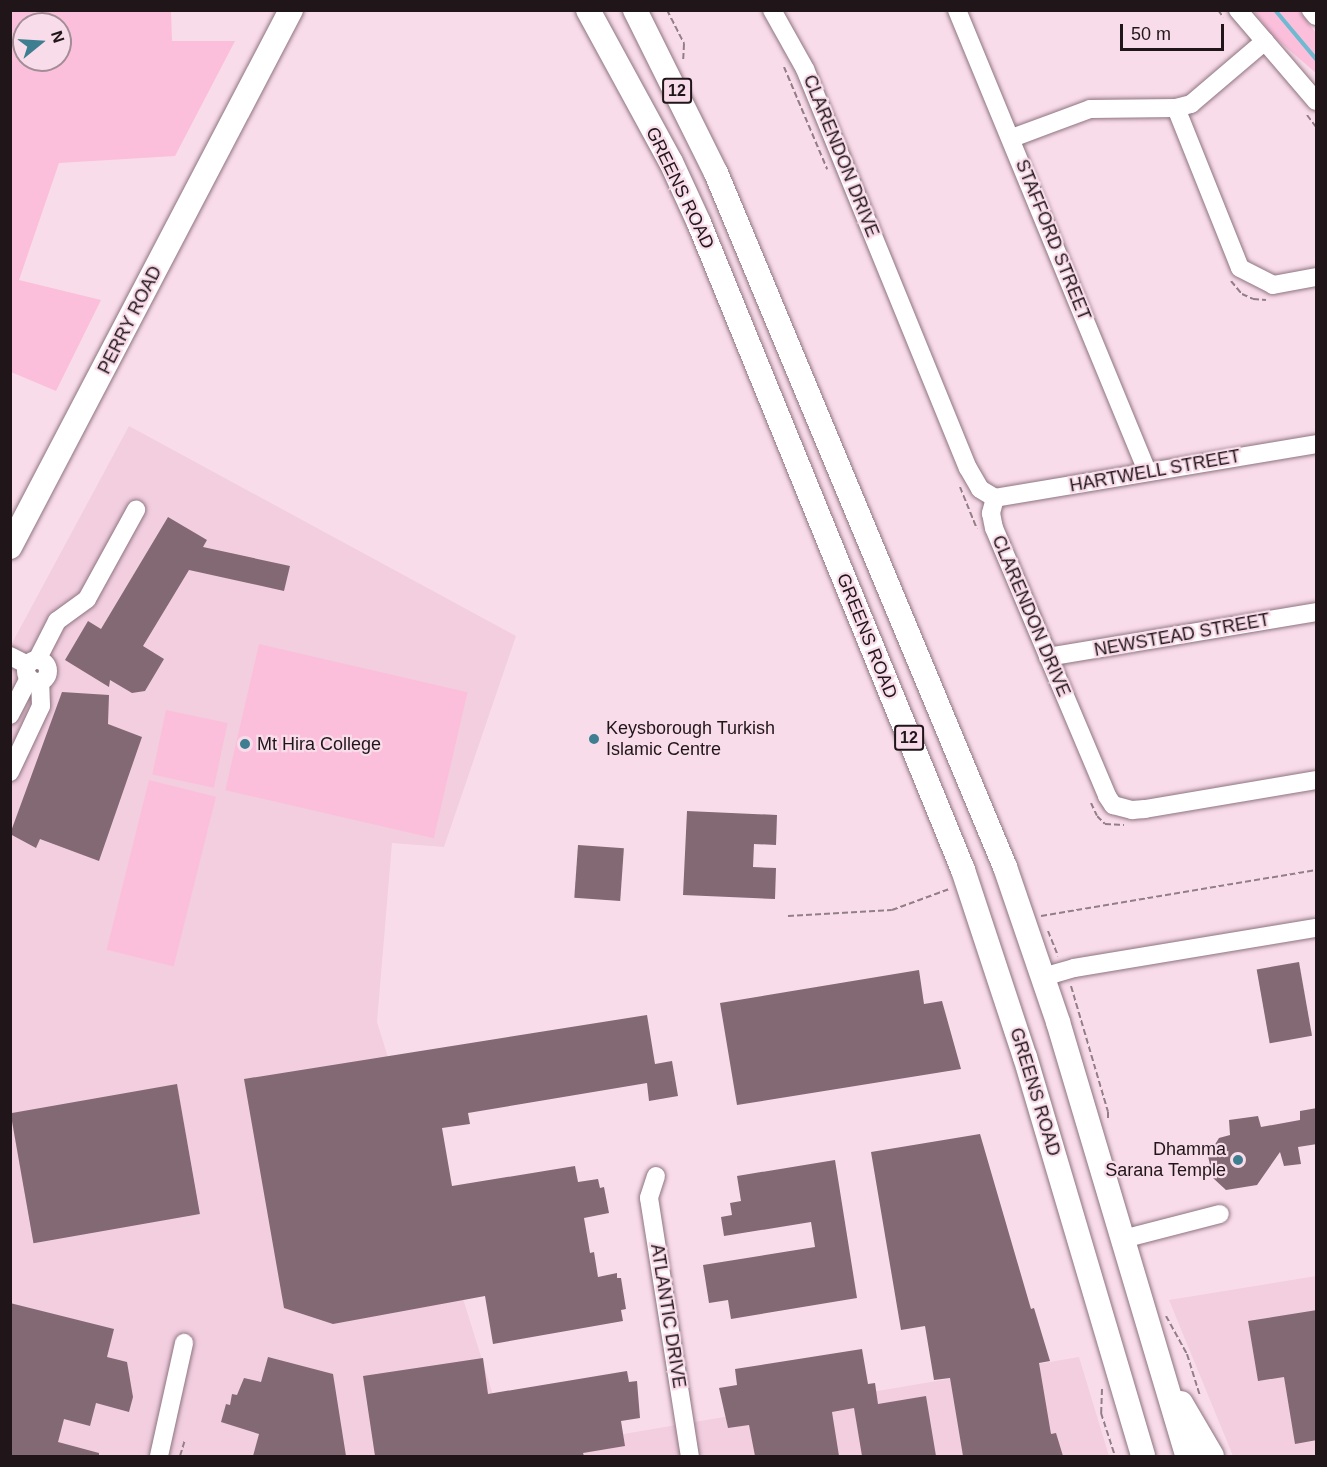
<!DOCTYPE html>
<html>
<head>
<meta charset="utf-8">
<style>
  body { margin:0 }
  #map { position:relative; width:1327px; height:1467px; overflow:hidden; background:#f9dce9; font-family:Helvetica,sans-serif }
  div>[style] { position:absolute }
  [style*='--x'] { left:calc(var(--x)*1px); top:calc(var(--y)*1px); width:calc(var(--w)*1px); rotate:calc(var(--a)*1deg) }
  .built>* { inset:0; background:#f2cedf }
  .green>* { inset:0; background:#fbbfdb; transform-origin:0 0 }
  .stream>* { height:4px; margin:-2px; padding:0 2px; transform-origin:2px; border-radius:2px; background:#6fbad0 }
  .building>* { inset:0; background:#826974; transform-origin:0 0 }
  .path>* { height:2px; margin-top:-1px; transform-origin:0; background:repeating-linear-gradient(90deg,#927e87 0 6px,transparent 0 9px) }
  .roads { filter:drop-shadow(0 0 2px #8e7480) drop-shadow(0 0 2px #8e7480) }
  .minor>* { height:18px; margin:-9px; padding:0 9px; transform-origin:9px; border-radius:9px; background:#fff }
  .minor>.ring { margin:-9px; padding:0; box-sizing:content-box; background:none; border:18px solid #fff; border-radius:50% }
  .major>* { height:24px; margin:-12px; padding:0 12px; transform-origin:12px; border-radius:12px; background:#fff }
  .dots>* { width:16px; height:16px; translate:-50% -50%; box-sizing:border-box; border:3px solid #f9dce9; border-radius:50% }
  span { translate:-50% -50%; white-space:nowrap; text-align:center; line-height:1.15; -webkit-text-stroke:4.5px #f9dce9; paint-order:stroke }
  .shield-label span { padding:2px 4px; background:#f9dce9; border:2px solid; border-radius:4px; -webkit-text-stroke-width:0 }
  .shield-label { font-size:16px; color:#20161a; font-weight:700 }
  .street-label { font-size:18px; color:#20161a }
  .poi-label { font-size:18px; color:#20161a }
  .left { translate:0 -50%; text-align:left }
  .right { translate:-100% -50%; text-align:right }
  .frame { position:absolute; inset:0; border:12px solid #20161a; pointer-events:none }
  .north { position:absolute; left:12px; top:12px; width:60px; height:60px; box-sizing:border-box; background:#f9dce9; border:2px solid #a28d96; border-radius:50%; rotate:72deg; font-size:16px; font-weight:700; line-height:24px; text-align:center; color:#20161a }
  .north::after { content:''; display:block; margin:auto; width:21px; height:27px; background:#3d7e91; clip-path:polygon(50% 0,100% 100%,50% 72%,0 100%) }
  .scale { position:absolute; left:1120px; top:24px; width:104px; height:27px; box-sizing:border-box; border:3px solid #20161a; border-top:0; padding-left:8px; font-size:18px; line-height:21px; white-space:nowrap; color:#20161a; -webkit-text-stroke:4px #f9dce9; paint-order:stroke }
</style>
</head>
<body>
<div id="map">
  <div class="built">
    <i style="clip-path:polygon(129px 426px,516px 636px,444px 847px,392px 843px,377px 1022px,511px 1453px,1079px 1357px,1109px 1456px,11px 1456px,11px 645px)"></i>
    <i style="clip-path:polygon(1316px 1276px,1316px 1456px,1233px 1456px,1169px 1300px)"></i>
  </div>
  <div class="green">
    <i style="clip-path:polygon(evenodd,10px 11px,171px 11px,172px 41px,235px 41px,175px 156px,59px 163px,19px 280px,101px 300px,56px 391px,11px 372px,10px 11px,24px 24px,60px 24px,60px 60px,24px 60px,24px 24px)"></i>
    <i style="clip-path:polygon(1254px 11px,1299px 11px,1316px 33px,1316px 73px,1273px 36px)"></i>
    <i style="left:259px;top:644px;width:214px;height:150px;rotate:13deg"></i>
    <i style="left:166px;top:710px;width:63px;height:66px;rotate:12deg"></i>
    <i style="left:149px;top:780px;width:69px;height:175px;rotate:14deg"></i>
  </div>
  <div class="stream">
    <i style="--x:1275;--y:10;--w:64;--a:50.1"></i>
  </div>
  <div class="building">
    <i style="clip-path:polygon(168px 517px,207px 540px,203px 547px,290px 566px,284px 591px,189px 570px,143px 646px,164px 659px,145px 691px,132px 693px,110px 680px,109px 687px,65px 660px,88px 621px,101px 629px)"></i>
    <i style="clip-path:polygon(62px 692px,109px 695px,108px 724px,142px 737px,99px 861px,40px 839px,36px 848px,10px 834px)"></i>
    <i style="clip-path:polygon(687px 811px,777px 815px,776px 845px,754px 844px,753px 867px,776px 868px,775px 899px,683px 895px)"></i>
    <i style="left:578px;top:845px;width:46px;height:53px;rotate:4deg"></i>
    <i style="left:1299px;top:962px;width:75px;height:43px;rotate:80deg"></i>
    <i style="clip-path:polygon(919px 970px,924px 1004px,942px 1001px,961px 1069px,737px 1105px,720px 1003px)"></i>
    <i style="clip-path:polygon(647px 1015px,655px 1064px,672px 1061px,678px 1096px,649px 1101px,647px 1083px,468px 1113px,470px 1124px,442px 1128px,452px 1186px,575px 1166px,578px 1182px,598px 1179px,600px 1188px,604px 1187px,609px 1213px,584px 1218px,590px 1253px,594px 1252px,598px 1277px,617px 1273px,617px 1278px,621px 1278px,626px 1309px,621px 1310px,623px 1321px,493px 1344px,485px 1296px,333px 1324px,284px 1308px,244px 1079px)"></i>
    <i style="left:177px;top:1084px;width:132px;height:169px;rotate:80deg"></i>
    <i style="clip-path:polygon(1317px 1108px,1317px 1144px,1298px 1147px,1301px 1164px,1284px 1166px,1280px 1152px,1257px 1185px,1226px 1190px,1213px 1178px,1208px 1156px,1219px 1138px,1230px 1135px,1229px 1120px,1258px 1116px,1261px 1127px,1300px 1120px,1300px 1111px)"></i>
    <i style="clip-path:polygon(980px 1134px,1031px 1309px,1034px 1308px,1050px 1361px,1039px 1363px,1051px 1434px,1056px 1433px,1063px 1456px,963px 1456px,950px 1378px,934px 1380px,925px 1326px,901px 1330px,871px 1152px)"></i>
    <i style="clip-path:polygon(835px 1160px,857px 1298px,731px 1319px,728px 1300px,709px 1303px,703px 1265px,815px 1247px,811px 1222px,724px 1236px,721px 1217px,732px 1215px,730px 1203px,741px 1201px,737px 1176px)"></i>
    <i style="clip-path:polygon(10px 1303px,114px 1329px,107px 1357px,127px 1362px,133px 1397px,129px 1412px,96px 1403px,90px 1426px,64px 1419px,58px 1442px,99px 1453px,99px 1456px,10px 1456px)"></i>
    <i style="clip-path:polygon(1317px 1310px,1317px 1440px,1295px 1444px,1284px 1377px,1258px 1381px,1248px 1321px)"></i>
    <i style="clip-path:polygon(862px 1349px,868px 1384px,875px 1383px,878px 1404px,926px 1396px,936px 1456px,862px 1456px,854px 1408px,832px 1412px,839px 1456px,755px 1456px,749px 1425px,728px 1428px,719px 1388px,737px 1385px,735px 1369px)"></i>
    <i style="clip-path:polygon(268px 1357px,333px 1374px,346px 1456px,253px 1456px,259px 1434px,221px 1422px,226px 1404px,230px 1405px,232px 1394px,237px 1395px,244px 1378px,261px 1382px)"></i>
    <i style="clip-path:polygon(483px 1358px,488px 1394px,627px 1371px,629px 1382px,637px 1381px,640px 1418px,621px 1421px,625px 1446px,583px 1453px,584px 1456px,375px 1456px,363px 1376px)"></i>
  </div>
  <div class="path">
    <i style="--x:667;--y:10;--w:38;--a:63"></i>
    <i style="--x:684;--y:44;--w:17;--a:93"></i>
    <i style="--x:1218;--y:10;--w:9;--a:54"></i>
    <i style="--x:784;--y:67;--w:111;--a:67.1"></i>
    <i style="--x:1307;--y:115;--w:15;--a:53"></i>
    <i style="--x:1231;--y:281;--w:17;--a:50"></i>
    <i style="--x:1242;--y:294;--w:12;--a:24"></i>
    <i style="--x:1253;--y:299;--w:13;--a:4"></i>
    <i style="--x:960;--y:487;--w:45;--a:68"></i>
    <i style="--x:1091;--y:803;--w:14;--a:65"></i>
    <i style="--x:1097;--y:816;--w:11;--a:45"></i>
    <i style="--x:1105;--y:824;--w:19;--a:3"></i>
    <i style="--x:788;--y:916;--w:104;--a:-3.3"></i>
    <i style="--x:892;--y:910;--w:61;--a:-20.2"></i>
    <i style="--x:1041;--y:916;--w:279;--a:-9.5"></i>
    <i style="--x:1048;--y:931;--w:27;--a:68"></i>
    <i style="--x:1071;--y:986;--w:131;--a:73.6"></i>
    <i style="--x:1108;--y:1112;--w:7;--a:90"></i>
    <i style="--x:1166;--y:1316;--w:43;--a:61.1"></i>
    <i style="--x:1187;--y:1354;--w:44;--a:72.8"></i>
    <i style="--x:1102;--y:1389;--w:24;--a:92"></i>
    <i style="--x:1101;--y:1413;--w:45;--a:72"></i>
    <i style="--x:180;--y:1456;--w:17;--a:-73"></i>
  </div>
  <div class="roads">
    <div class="minor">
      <i style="--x:772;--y:10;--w:68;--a:60.8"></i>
      <i style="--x:805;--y:69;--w:431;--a:67.8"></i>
      <i style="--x:968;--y:468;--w:24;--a:60"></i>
      <i style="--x:980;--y:489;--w:17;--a:31"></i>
      <i style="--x:957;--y:10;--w:499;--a:67.6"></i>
      <i style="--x:1238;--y:10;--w:120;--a:49.4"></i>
      <i style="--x:1311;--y:10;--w:8;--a:50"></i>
      <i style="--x:1176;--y:108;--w:172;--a:68.2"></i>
      <i style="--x:1240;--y:268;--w:37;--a:27"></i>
      <i style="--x:1273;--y:285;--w:44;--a:-10.5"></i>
      <i style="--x:1012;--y:138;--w:83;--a:-20.4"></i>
      <i style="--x:1090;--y:109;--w:86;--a:-0.7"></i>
      <i style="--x:1176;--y:108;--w:16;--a:-15"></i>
      <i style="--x:1191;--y:104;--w:97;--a:-40.4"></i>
      <i style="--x:995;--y:498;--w:16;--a:105"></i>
      <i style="--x:991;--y:513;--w:15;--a:79"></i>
      <i style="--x:994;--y:528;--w:291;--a:67.1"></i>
      <i style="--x:1107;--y:796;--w:11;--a:56"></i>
      <i style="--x:1113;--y:805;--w:20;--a:15"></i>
      <i style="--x:1132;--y:810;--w:13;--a:-4"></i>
      <i style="--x:1145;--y:809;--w:173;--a:-9.6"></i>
      <i style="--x:995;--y:498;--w:326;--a:-9.5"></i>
      <i style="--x:10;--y:656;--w:20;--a:27"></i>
      <i style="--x:1048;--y:657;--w:272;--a:-9.5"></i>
      <i class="ring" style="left:26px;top:660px;width:4px;height:4px"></i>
      <i style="--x:37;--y:660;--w:44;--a:-62.9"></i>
      <i style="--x:57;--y:621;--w:37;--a:-36"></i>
      <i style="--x:87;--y:599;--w:102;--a:-61.2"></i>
      <i style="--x:10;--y:715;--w:42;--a:-62.8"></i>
      <i style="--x:10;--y:772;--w:73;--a:-64.8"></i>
      <i style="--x:41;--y:706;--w:24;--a:-92"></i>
      <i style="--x:1043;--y:977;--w:32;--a:-16"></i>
      <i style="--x:1074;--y:968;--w:245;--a:-9.4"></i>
      <i style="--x:656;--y:1176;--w:23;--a:108"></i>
      <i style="--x:649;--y:1198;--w:261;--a:81"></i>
      <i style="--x:1123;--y:1239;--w:100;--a:-14.5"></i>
      <i style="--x:159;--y:1456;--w:116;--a:-77.5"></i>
    </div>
    <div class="major">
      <i style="--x:588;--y:10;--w:173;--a:61.4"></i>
      <i style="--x:671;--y:162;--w:67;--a:65.3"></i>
      <i style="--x:699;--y:223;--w:699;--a:67.8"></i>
      <i style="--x:963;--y:870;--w:197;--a:71.7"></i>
      <i style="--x:1025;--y:1057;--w:416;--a:73.5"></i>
      <i style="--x:635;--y:10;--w:182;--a:63.6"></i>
      <i style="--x:716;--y:173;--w:752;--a:67.39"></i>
      <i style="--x:1005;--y:867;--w:164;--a:71.1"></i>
      <i style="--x:1058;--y:1022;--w:453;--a:73.4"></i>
      <i style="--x:10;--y:547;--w:606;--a:-62.38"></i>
      <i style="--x:1181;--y:1403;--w:61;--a:59.7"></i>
    </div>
  </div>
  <div class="dots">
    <i style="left:594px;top:739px;background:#3d7e91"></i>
    <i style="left:245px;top:744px;background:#3d7e91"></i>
    <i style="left:1238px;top:1160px;background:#3d7e91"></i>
  </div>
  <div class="shield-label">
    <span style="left:677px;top:91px">12</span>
    <span style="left:909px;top:738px">12</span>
  </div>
  <div class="street-label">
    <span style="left:841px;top:156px;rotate:68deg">CLARENDON DRIVE</span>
    <span style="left:680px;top:188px;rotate:64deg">GREENS ROAD</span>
    <span style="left:1053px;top:240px;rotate:68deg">STAFFORD STREET</span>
    <span style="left:130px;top:320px;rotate:-63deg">PERRY ROAD</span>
    <span style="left:1155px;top:471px;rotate:-10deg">HARTWELL STREET</span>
    <span style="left:1031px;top:616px;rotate:67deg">CLARENDON DRIVE</span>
    <span style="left:1182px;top:635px;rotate:-10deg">NEWSTEAD STREET</span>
    <span style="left:867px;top:636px;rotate:68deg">GREENS ROAD</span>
    <span style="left:1035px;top:1092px;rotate:73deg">GREENS ROAD</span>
    <span style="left:668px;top:1316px;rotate:81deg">ATLANTIC DRIVE</span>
  </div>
  <div class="poi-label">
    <span class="left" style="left:606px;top:739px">Keysborough Turkish<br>Islamic Centre</span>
    <span class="left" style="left:257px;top:744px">Mt Hira College</span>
    <span class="right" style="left:1226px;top:1160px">Dhamma<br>Sarana Temple</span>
  </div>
  <div class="frame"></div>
  <div class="north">N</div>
  <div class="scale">50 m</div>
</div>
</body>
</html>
